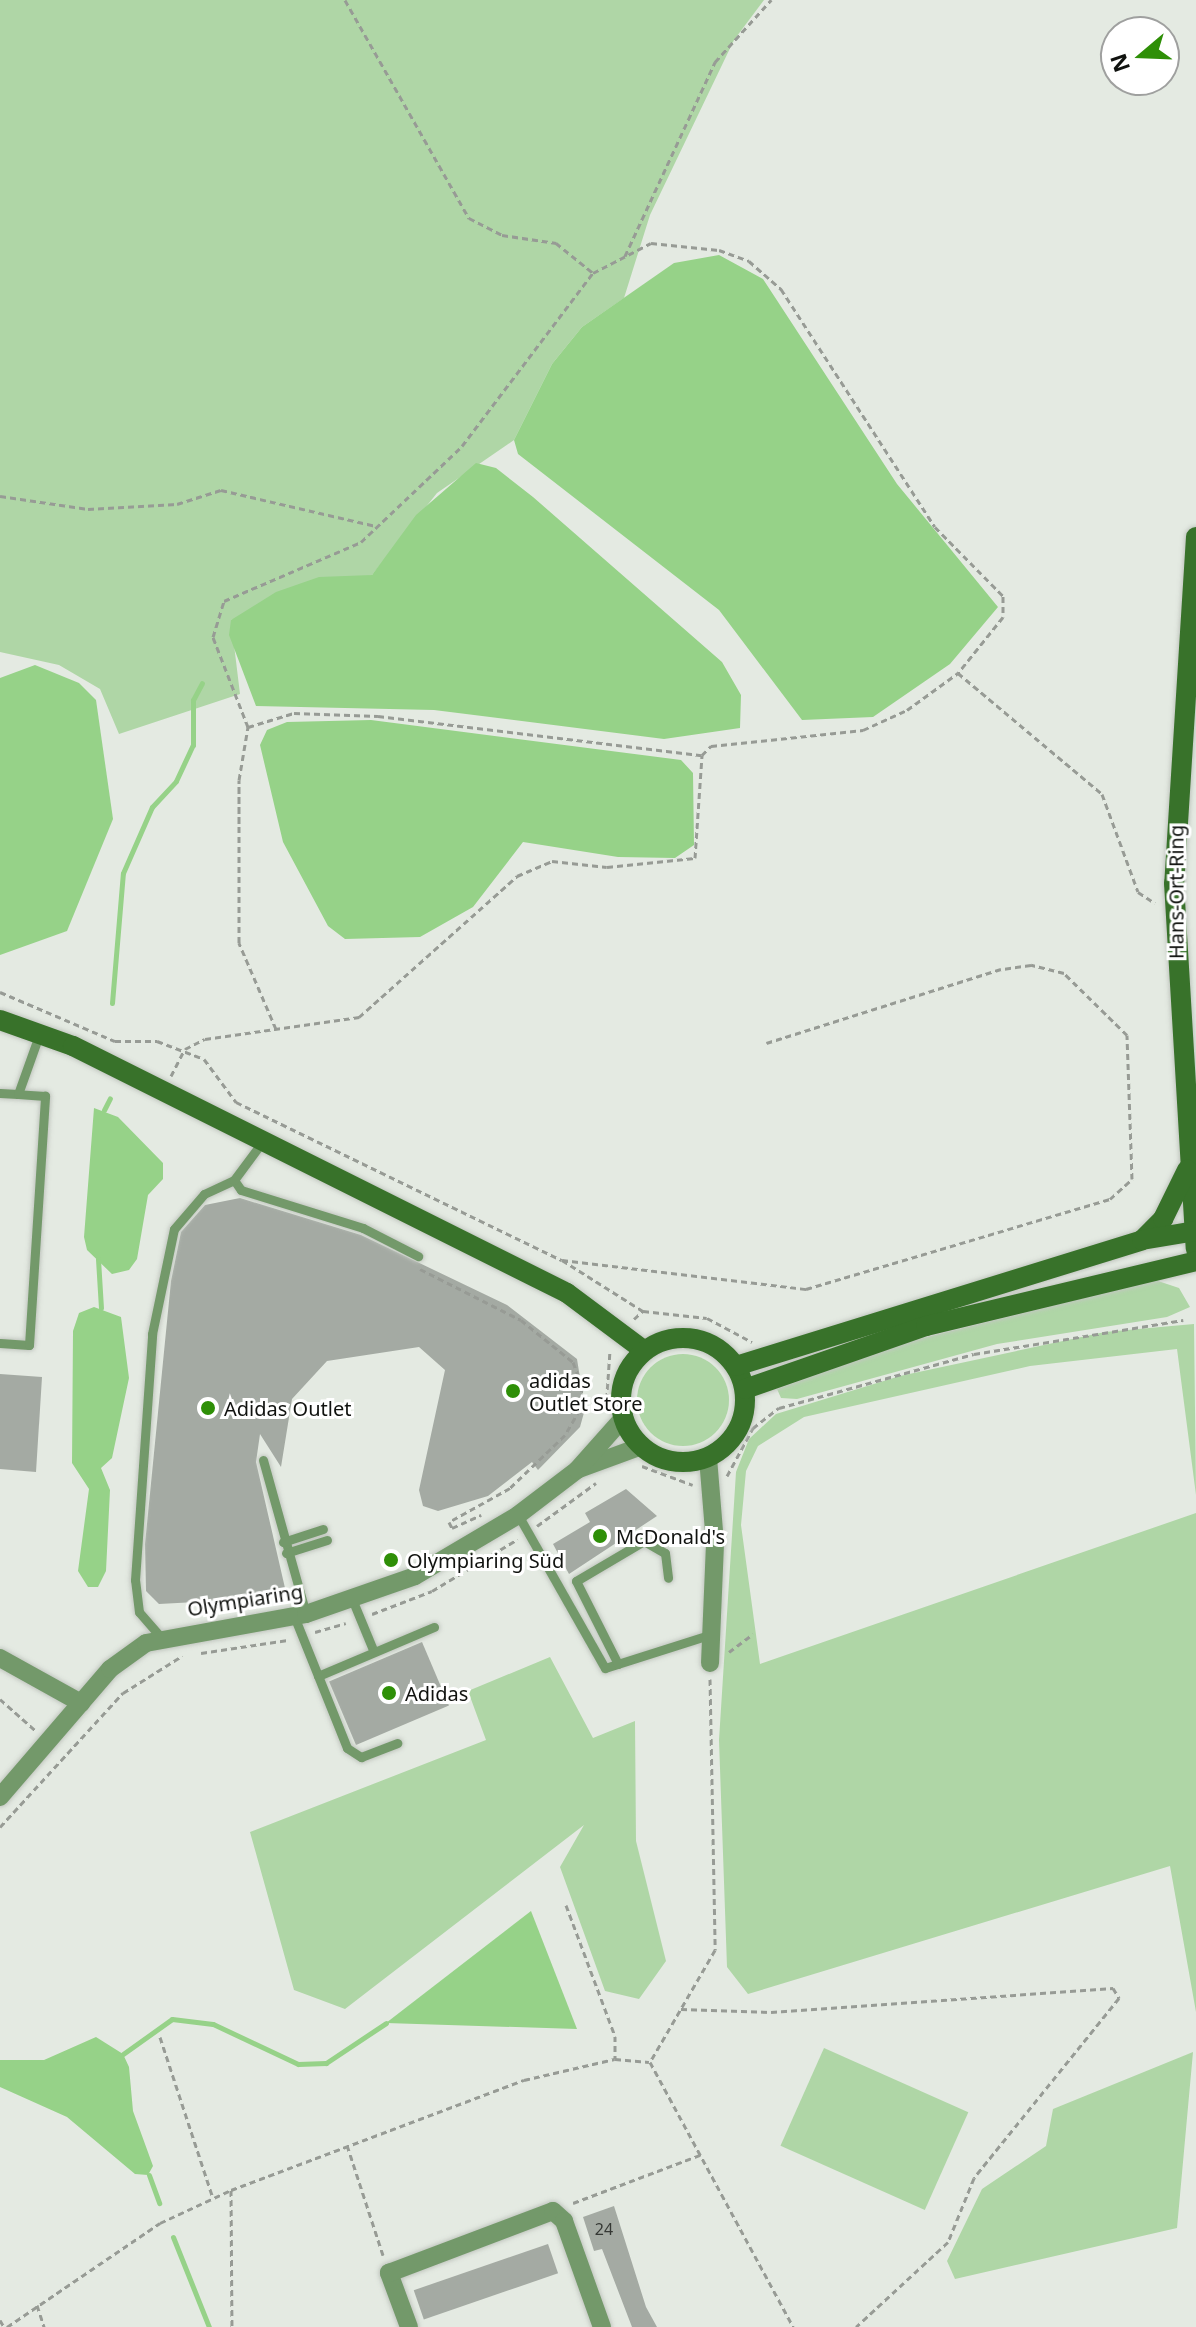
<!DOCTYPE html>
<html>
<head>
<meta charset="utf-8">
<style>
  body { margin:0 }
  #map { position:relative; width:1196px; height:2327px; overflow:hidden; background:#e4eae2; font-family:"Noto Sans",sans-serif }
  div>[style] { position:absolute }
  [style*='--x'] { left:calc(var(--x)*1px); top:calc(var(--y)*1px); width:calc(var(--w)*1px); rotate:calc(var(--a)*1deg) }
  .green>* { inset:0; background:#afd6a6; transform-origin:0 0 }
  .round { border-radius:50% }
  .water>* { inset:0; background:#96d288 }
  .stream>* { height:5px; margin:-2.5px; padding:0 2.5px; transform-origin:2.5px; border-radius:2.5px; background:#96d288 }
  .building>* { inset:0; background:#a4aaa3; transform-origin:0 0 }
  .path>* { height:3px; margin-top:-1.5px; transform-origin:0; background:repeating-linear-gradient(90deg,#979b95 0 6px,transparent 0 10px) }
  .roads { filter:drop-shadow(0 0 2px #c2c7c0) drop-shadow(0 0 2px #c2c7c0) }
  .lane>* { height:9px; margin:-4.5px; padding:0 4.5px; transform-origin:4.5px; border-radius:4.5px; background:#73996a }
  .street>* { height:18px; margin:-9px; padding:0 9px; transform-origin:9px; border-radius:9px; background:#73996a }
  .secondary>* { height:20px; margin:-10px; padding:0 10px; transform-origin:10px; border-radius:10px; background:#38722a }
  .secondary>.ring { margin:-10px; padding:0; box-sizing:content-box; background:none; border:20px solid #38722a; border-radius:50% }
  .dots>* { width:22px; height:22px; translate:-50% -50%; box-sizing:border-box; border:4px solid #fff; border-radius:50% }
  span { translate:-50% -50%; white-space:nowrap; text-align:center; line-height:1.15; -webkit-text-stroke:6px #fff; paint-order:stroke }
  .number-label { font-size:16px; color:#353834 }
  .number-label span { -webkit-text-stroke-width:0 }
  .street-label { font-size:20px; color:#10120f }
  .poi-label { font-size:20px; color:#10120f }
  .left { translate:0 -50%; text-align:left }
  .north { position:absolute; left:1100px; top:16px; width:80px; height:80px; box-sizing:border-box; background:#fff; border:2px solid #9fa09f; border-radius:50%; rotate:251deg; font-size:22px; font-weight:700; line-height:32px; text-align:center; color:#10120f }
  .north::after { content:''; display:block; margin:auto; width:28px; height:36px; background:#2e8f07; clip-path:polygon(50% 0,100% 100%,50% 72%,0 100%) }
</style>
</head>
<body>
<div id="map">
  <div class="green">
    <i style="clip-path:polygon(0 0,764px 0,734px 40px,650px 215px,624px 298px,582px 327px,552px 364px,514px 440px,437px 493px,372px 575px,231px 620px,240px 694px,119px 734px,100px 689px,59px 665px,0 652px)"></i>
    <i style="clip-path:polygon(1155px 1280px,1179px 1288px,1190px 1307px,1167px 1317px,997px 1344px,797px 1399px,781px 1398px,777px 1389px,907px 1342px)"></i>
    <i style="clip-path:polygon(1194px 1324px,1196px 1495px,1177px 1349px,1030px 1366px,804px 1417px,758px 1446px,746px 1471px,741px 1525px,760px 1664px,1196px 1513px,1196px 2012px,1170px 1866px,748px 1994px,727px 1967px,719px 1740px,736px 1472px,749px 1439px,776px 1414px,900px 1376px,1105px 1332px)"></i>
    <i class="round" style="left:637px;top:1354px;width:92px;height:92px"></i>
    <i style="clip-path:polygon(550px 1657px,593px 1738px,635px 1721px,636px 1841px,666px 1961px,639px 1999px,605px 1991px,560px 1867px,584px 1825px,345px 2009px,294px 1990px,250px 1832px,486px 1740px,468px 1691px)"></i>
    <i style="left:824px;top:2048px;width:158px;height:107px;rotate:24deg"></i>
    <i style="clip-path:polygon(1193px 2052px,1177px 2228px,955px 2279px,947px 2261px,982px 2189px,1046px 2146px,1053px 2109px)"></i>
  </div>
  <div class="water">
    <i style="clip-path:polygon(719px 255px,763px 279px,897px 484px,998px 607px,950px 664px,873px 717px,802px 720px,719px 610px,518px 454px,514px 440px,552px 364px,582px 327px,674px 263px)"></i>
    <i style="clip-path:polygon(476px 463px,496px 468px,533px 497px,722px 662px,741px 695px,740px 728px,664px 739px,434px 710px,256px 706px,229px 635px,231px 620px,276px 592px,319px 577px,372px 575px,416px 515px)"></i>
    <i style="clip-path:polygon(35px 665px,79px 683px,96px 700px,113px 819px,67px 931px,0 955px,0 678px)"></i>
    <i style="clip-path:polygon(371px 720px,681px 760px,693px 773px,694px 845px,675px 858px,618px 857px,523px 842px,473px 907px,420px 937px,345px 939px,328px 926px,283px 842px,260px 745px,267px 730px,287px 722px)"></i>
    <i style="clip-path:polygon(94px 1108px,118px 1117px,163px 1163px,163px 1179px,148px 1195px,137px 1259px,129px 1270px,112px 1274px,87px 1250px,84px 1237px)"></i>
    <i style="clip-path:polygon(94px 1307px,121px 1317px,129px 1378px,112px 1458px,101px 1468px,110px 1490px,106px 1571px,98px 1587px,88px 1587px,78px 1571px,89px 1489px,72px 1463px,73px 1331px,79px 1313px)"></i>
    <i style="clip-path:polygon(531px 1911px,577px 2029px,386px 2023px)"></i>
    <i style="clip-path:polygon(96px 2037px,123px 2054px,129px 2067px,133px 2111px,153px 2166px,148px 2175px,135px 2174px,67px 2117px,0 2087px,0 2060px,44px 2060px)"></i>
  </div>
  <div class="stream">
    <i style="--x:112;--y:1003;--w:130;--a:-85.2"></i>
    <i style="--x:123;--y:873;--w:72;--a:-66.3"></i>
    <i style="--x:152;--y:807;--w:35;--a:-47"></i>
    <i style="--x:176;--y:781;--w:40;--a:-65"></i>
    <i style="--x:193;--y:745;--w:45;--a:-90"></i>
    <i style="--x:193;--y:700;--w:19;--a:-62"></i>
    <i style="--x:104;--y:1110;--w:13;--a:-63"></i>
    <i style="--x:98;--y:1259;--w:49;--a:86.5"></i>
    <i style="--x:123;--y:2054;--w:60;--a:-35.5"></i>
    <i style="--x:172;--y:2019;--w:41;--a:7"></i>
    <i style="--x:213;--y:2024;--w:94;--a:25.2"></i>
    <i style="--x:298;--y:2064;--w:28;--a:-2"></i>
    <i style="--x:326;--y:2063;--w:72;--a:-33.7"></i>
    <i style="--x:149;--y:2175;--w:30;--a:70"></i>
    <i style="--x:173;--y:2237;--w:97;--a:68.2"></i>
  </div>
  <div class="building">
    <i style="clip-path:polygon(240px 1198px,361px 1235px,507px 1305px,577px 1359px,585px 1409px,580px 1427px,538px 1470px,532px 1462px,488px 1496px,438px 1511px,423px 1506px,419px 1490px,445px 1370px,419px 1347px,327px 1361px,292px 1399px,281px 1467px,260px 1434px,256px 1462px,285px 1588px,268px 1598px,159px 1604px,146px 1591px,145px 1544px,171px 1281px,181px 1232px,205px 1205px)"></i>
    <i style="clip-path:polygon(0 1374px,42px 1377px,36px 1472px,0 1469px)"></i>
    <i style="clip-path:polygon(626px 1489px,657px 1516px,569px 1574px,553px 1544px,590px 1522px,585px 1513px)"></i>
    <i style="left:422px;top:1642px;width:69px;height:101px;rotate:67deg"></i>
    <i style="clip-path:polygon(614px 2206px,646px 2307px,657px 2327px,632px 2327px,602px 2249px,594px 2251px,583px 2217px)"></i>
    <i style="left:548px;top:2244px;width:31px;height:142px;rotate:71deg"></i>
  </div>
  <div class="path">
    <i style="--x:345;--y:0;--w:251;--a:60.4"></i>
    <i style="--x:469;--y:218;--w:37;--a:27"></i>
    <i style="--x:502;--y:235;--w:55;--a:8.4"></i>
    <i style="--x:556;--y:243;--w:48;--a:39"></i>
    <i style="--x:625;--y:256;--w:214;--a:-65.1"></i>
    <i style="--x:715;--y:62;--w:84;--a:-47.9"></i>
    <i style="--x:0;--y:496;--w:89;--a:8.4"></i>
    <i style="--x:88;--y:509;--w:89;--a:-3.2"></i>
    <i style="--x:177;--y:504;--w:46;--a:-17.7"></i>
    <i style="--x:221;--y:490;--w:159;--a:13.1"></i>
    <i style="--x:248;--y:727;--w:48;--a:-16.9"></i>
    <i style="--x:294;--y:713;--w:84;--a:2"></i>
    <i style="--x:378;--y:716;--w:326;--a:6.9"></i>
    <i style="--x:0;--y:992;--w:125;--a:23.1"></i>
    <i style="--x:115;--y:1041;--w:42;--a:0"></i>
    <i style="--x:157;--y:1041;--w:50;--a:21"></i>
    <i style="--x:204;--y:1059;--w:54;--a:53.3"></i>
    <i style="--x:236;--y:1102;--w:362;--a:25.9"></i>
    <i style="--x:562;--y:1260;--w:96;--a:32.2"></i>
    <i style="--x:276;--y:1029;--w:94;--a:-113.3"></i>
    <i style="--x:239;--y:943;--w:163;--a:-90"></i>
    <i style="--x:239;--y:780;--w:54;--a:-80.4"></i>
    <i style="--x:248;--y:727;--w:97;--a:-111.3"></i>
    <i style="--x:213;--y:637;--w:38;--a:-73"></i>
    <i style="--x:224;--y:601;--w:149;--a:-23.3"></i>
    <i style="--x:361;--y:542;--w:139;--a:-43.5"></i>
    <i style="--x:462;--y:446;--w:217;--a:-52.9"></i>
    <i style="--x:593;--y:273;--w:65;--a:-27.3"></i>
    <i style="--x:651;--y:243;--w:68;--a:5.9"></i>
    <i style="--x:719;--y:250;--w:32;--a:20"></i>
    <i style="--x:749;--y:261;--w:43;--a:41.2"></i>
    <i style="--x:781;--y:289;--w:283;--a:57.1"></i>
    <i style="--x:935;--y:527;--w:97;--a:45.4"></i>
    <i style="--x:1003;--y:596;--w:21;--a:90"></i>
    <i style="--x:1003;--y:617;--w:72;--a:128.8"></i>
    <i style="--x:171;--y:1076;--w:30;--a:-63"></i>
    <i style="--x:185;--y:1049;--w:22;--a:-27"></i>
    <i style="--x:205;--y:1039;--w:156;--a:-8.1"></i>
    <i style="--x:359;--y:1017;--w:212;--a:-41.7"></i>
    <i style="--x:517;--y:876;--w:38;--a:-23"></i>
    <i style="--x:552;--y:861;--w:55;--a:6.2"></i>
    <i style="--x:607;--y:867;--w:88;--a:-5.8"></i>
    <i style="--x:695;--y:858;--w:103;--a:-86.1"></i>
    <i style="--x:702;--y:755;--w:13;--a:-45"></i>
    <i style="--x:711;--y:746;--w:153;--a:-6"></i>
    <i style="--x:863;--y:730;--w:48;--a:-24.4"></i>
    <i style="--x:907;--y:710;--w:63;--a:-36"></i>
    <i style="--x:958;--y:673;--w:188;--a:40"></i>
    <i style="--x:1102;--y:794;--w:104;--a:69.8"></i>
    <i style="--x:1138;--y:892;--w:20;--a:33"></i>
    <i style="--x:562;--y:1260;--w:246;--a:6.8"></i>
    <i style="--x:806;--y:1289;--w:317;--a:-16.5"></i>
    <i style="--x:1110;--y:1199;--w:30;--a:-42"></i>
    <i style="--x:1132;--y:1179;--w:144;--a:-92"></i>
    <i style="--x:1127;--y:1035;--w:88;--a:-135.5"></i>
    <i style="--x:1064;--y:973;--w:34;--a:-166"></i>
    <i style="--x:1031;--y:965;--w:30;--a:172"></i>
    <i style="--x:1001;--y:969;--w:246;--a:162.5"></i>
    <i style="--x:420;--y:1269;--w:113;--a:26.8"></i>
    <i style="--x:521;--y:1320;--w:67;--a:38.9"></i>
    <i style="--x:573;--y:1362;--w:26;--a:69"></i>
    <i style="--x:582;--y:1386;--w:23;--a:95"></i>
    <i style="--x:580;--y:1409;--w:30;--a:120"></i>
    <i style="--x:565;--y:1435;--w:76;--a:136.1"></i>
    <i style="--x:510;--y:1488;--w:70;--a:150.9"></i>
    <i style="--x:449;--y:1522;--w:7;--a:63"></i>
    <i style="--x:634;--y:1319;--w:12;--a:-42"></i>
    <i style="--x:643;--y:1311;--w:64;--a:6.2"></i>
    <i style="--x:707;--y:1318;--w:51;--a:28.1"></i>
    <i style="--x:606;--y:1409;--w:59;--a:-86.1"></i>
    <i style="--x:642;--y:1466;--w:54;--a:20.4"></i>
    <i style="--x:727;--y:1476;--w:55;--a:-61.6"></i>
    <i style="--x:753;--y:1428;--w:33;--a:-38"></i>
    <i style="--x:779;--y:1408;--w:202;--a:-15.5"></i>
    <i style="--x:974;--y:1354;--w:212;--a:-9.2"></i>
    <i style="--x:537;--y:1526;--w:73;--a:-36.1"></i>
    <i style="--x:452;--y:1528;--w:32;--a:-24"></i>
    <i style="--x:372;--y:1614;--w:64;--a:-21"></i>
    <i style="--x:432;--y:1591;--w:100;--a:-31.2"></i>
    <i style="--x:315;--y:1632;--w:32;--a:-16"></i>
    <i style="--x:729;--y:1652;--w:30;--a:-37"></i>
    <i style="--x:201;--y:1653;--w:88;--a:-8.5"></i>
    <i style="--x:710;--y:1679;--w:271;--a:88.9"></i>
    <i style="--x:715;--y:1950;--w:129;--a:120.1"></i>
    <i style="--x:650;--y:2062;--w:301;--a:61.6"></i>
    <i style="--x:0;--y:1699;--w:48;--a:41.6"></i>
    <i style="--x:0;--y:1827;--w:182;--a:-47.5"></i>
    <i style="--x:123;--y:1693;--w:70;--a:-32.1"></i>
    <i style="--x:566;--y:1905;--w:140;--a:69.5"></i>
    <i style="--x:615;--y:2036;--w:23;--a:90"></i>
    <i style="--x:681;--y:2009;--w:90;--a:1.9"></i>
    <i style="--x:771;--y:2012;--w:343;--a:-4"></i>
    <i style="--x:1113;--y:1988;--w:12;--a:59"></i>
    <i style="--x:1119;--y:1998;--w:231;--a:128.9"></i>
    <i style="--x:974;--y:2178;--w:69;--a:112.1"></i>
    <i style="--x:948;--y:2242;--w:125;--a:137.3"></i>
    <i style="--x:160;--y:2037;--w:169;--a:71.8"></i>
    <i style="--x:347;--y:2145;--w:116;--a:71.9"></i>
    <i style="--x:231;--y:2190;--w:137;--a:89.6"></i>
    <i style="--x:573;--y:2203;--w:136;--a:-20.7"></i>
    <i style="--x:37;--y:2305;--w:23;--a:72"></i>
    <i style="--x:0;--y:2320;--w:8;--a:60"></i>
    <i style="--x:7;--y:2327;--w:185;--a:-34.2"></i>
    <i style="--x:160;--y:2223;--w:78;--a:-24.9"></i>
    <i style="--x:231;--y:2190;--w:313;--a:-20.6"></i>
    <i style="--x:524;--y:2080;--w:93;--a:-13"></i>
    <i style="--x:615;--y:2059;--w:34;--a:5"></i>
  </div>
  <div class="roads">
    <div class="lane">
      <i style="--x:0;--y:1093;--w:18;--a:3"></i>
      <i style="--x:18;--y:1094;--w:63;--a:-70.4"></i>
      <i style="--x:234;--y:1180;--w:12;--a:55"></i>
      <i style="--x:241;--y:1190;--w:128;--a:17.3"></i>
      <i style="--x:363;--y:1228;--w:62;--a:27"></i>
      <i style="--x:0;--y:1343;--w:29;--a:4"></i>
      <i style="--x:29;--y:1345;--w:250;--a:-86.3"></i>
      <i style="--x:45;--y:1096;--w:27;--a:-176"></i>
      <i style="--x:263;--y:1460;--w:160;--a:74.4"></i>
      <i style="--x:518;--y:1515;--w:176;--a:60.4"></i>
      <i style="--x:605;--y:1668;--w:109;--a:-17.6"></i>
      <i style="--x:283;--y:1542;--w:42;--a:-18"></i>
      <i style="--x:286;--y:1553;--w:43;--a:-17.6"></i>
      <i style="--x:352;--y:1599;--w:57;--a:67.5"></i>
      <i style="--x:294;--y:1616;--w:142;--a:68.1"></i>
      <i style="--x:347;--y:1748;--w:17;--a:33"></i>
      <i style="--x:361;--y:1757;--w:39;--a:-21"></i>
      <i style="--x:159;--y:1635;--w:30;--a:-131"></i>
      <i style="--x:139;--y:1612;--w:32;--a:-97"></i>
      <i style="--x:135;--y:1580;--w:247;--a:-86"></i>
      <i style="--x:152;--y:1334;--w:107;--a:-78.2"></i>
      <i style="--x:174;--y:1229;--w:46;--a:-49.4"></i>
      <i style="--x:204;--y:1194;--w:33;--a:-25"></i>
      <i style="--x:234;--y:1180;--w:49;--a:-53.4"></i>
      <i style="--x:618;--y:1664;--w:93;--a:-116.8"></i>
      <i style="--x:576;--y:1581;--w:79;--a:-30.5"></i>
      <i style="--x:644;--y:1541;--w:24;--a:30"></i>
      <i style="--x:665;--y:1553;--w:25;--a:83"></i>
      <i style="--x:318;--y:1676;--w:126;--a:-22.9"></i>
    </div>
    <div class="street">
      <i style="--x:708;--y:1458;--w:86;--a:85.3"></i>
      <i style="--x:715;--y:1544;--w:119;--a:92.4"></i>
      <i style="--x:579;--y:1469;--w:67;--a:-20.1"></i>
      <i style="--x:0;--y:1658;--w:93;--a:29.1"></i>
      <i style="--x:0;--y:1797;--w:169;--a:-49.3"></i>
      <i style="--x:110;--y:1669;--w:44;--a:-35.8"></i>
      <i style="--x:146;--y:1643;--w:163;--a:-10.3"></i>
      <i style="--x:306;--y:1614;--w:115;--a:-19.2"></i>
      <i style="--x:415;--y:1576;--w:120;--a:-30.6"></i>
      <i style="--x:518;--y:1515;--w:74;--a:-37.3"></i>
      <i style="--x:577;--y:1470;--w:71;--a:-48.4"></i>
      <i style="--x:409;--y:2327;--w:58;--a:-110.3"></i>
      <i style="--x:389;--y:2273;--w:175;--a:-20.7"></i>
      <i style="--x:553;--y:2211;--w:15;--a:42"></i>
      <i style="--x:564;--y:2221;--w:113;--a:70.3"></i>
    </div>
    <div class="secondary">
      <i style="--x:1196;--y:537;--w:347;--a:93.6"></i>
      <i style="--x:1174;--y:883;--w:366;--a:86.6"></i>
      <i style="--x:0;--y:1020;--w:77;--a:19.6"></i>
      <i style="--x:73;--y:1046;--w:552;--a:26.57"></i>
      <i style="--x:567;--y:1293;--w:94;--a:36.7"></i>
      <i style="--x:1142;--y:1240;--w:30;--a:-45"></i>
      <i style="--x:1163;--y:1219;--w:55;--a:-63.9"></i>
      <i class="ring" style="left:621px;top:1338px;width:104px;height:104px"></i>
      <i style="--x:736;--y:1366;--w:425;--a:-17.2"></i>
      <i style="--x:1142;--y:1240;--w:55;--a:-9.5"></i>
      <i style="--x:745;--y:1389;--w:192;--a:-19.2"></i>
      <i style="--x:926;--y:1326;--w:278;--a:-13.5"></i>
    </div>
  </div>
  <div class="dots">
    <i style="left:513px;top:1391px;background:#2e8f07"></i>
    <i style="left:208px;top:1408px;background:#2e8f07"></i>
    <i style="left:600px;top:1536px;background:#2e8f07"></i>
    <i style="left:391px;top:1560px;background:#2e8f07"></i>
    <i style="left:389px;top:1693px;background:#2e8f07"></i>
  </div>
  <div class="number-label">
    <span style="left:604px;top:2229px">24</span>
  </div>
  <div class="street-label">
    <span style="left:1176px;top:892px;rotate:-90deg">Hans-Ort-Ring</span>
    <span style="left:245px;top:1600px;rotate:-9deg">Olympiaring</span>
  </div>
  <div class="poi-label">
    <span class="left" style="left:529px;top:1392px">adidas<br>Outlet Store</span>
    <span class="left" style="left:224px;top:1408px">Adidas Outlet</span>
    <span class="left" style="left:616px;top:1536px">McDonald's</span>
    <span class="left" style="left:407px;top:1560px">Olympiaring Süd</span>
    <span class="left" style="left:405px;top:1693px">Adidas</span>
  </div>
  <div class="north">N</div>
</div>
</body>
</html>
